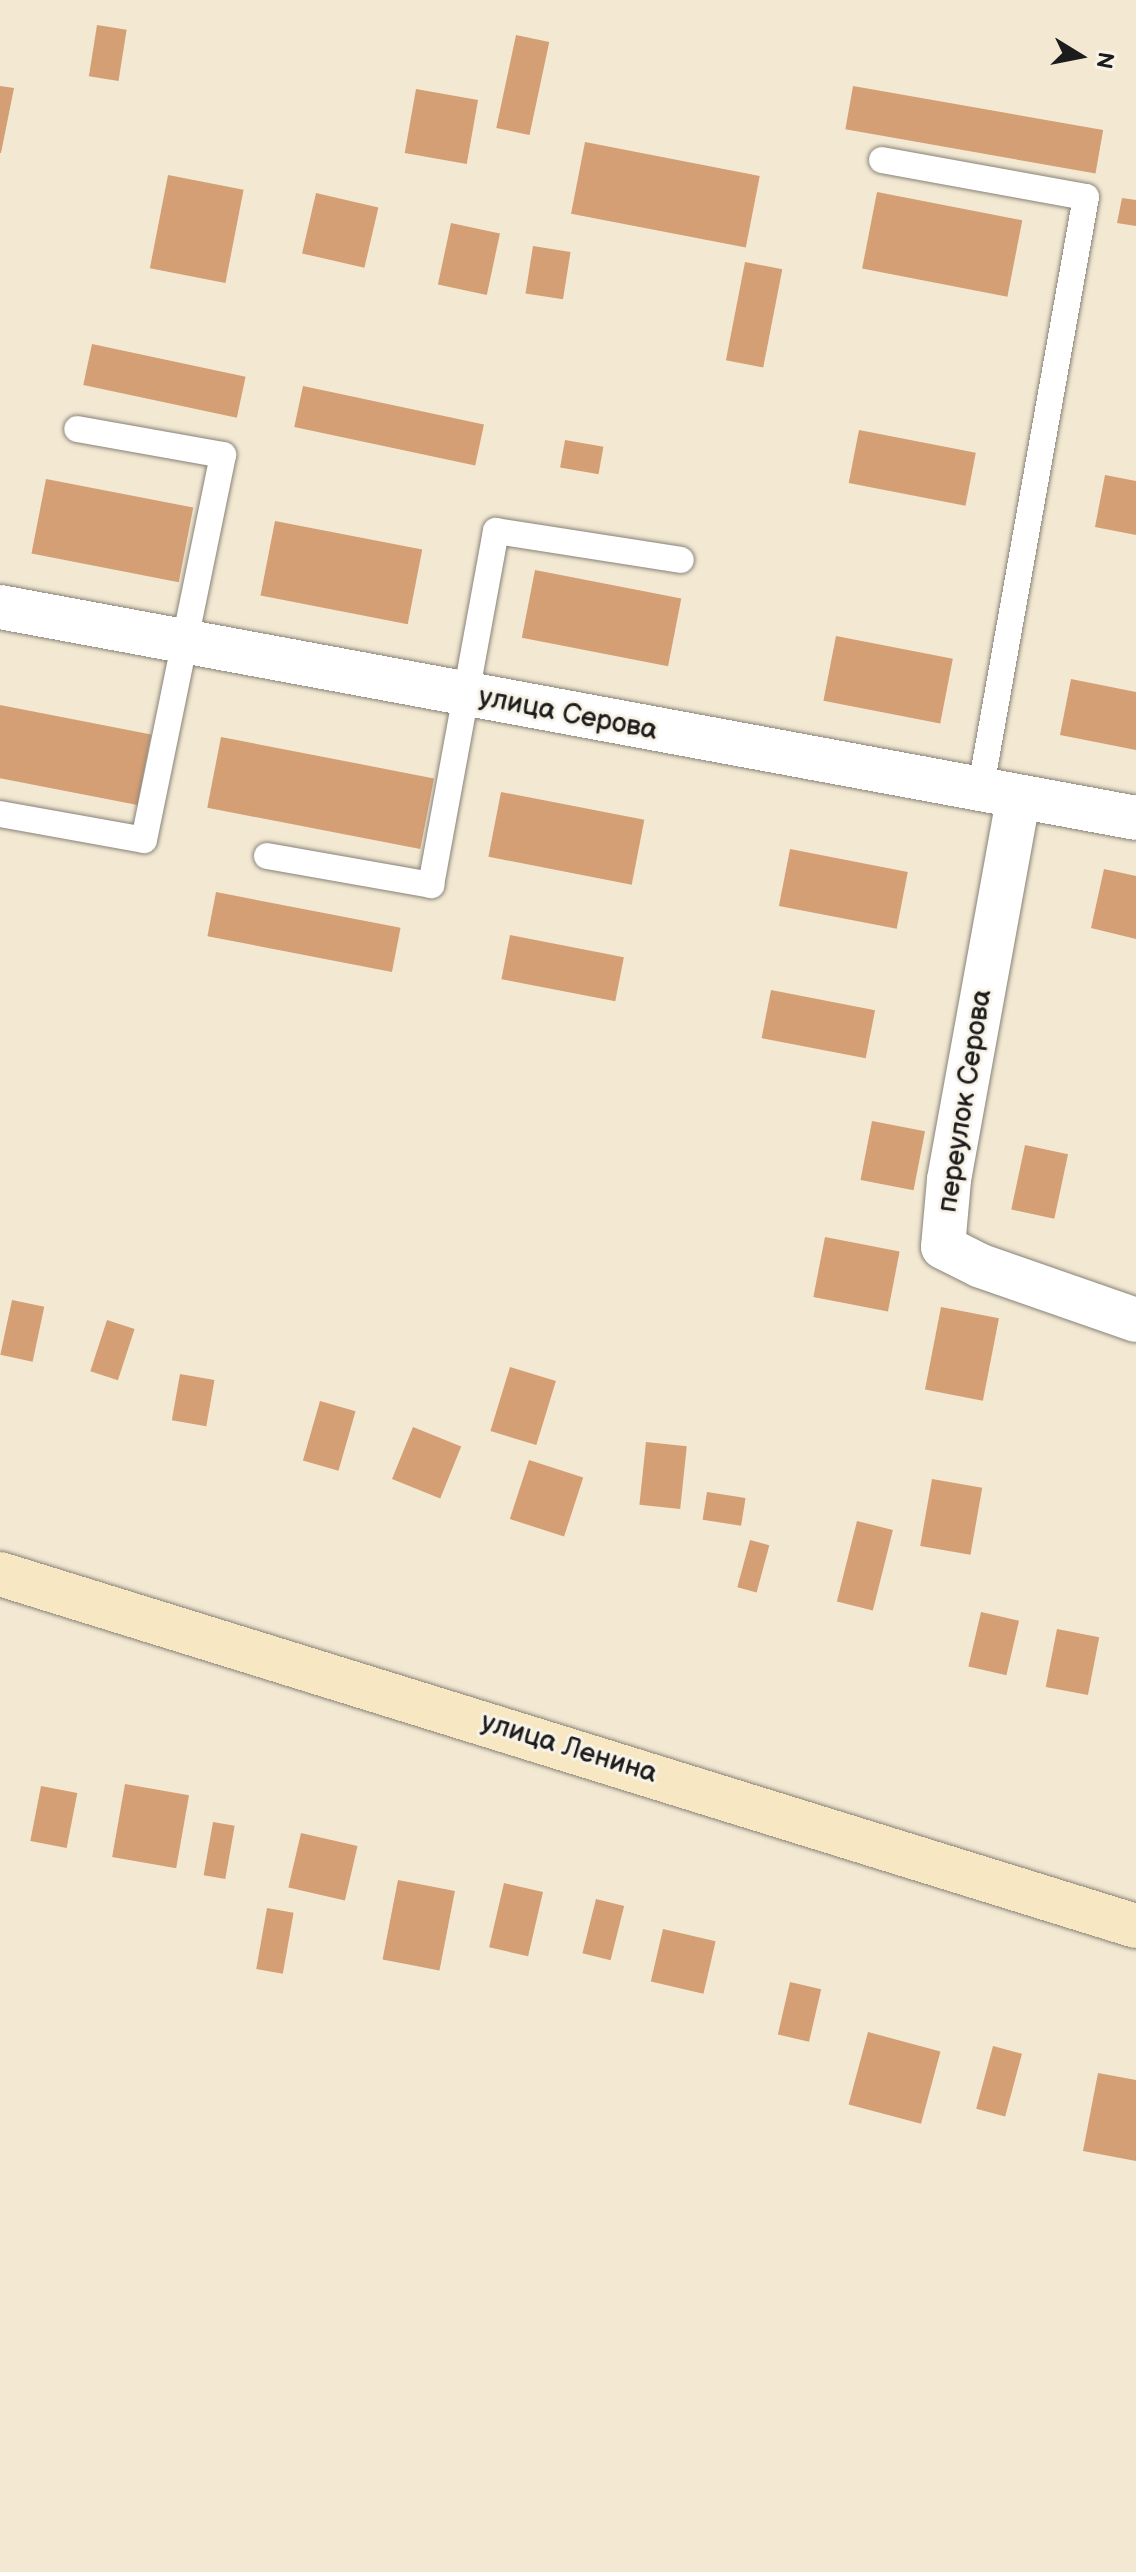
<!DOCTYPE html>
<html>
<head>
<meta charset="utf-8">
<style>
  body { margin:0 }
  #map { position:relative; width:1136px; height:2572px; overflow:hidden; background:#f3e9d3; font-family:"Balsamiq Sans",sans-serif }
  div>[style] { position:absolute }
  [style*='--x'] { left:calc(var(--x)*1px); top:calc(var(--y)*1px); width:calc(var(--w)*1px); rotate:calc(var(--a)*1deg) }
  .building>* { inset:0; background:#d49f75; transform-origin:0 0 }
  .roads { filter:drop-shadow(0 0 2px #888278) drop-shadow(0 0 2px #888278) }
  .lane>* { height:26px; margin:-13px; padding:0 13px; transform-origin:13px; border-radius:13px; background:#fff }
  .street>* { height:44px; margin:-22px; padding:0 22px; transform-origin:22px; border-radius:22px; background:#fff }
  .secondary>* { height:44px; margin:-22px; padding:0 22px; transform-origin:22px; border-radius:22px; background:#f7e8c3 }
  span { translate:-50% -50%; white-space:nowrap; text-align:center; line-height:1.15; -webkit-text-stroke:6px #f7f3e8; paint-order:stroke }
  .street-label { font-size:28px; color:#1c1c1c }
  .north { position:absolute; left:1040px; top:16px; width:80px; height:80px; -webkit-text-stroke:6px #f7f3e8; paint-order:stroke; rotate:100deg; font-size:22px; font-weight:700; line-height:32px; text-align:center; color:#1c1c1c }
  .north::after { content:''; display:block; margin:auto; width:28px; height:36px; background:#1c1c1c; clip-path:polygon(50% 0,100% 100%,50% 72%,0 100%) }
</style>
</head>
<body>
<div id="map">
  <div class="building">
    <i style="left:97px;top:25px;width:30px;height:52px;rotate:9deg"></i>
    <i style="left:516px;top:35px;width:34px;height:95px;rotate:12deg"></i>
    <i style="clip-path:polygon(0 86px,14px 88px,1px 153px,0 153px)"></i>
    <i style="left:853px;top:86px;width:254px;height:44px;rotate:10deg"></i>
    <i style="left:416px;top:89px;width:63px;height:65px;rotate:10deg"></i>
    <i style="left:585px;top:142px;width:178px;height:73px;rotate:11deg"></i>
    <i style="left:168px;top:175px;width:77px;height:95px;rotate:11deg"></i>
    <i style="left:877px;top:192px;width:148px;height:78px;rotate:11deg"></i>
    <i style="left:316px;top:193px;width:64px;height:62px;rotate:13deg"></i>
    <i style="clip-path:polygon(1122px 198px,1136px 200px,1136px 226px,1117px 223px)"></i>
    <i style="left:451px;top:223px;width:50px;height:63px;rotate:12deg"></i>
    <i style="left:533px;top:246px;width:38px;height:48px;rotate:9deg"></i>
    <i style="left:745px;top:262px;width:38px;height:100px;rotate:11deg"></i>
    <i style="left:92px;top:344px;width:157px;height:42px;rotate:12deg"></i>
    <i style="left:303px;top:386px;width:185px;height:42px;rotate:12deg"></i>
    <i style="left:859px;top:430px;width:119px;height:54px;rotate:11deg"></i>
    <i style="left:565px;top:440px;width:39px;height:28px;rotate:10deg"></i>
    <i style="clip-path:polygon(1105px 475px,1136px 481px,1136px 535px,1095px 527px)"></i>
    <i style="left:46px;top:479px;width:150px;height:76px;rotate:11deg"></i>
    <i style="left:275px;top:521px;width:150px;height:76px;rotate:11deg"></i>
    <i style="left:535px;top:570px;width:149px;height:69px;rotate:11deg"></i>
    <i style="left:836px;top:636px;width:119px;height:66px;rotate:11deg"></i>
    <i style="clip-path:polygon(1071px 679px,1136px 692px,1136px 750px,1060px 735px)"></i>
    <i style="left:0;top:705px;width:154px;height:72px;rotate:11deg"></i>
    <i style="left:221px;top:737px;width:217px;height:72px;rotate:11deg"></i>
    <i style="left:501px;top:792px;width:146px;height:66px;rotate:11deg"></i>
    <i style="left:790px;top:849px;width:120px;height:58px;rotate:11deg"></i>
    <i style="clip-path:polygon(1104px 869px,1136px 876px,1136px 939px,1091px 928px)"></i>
    <i style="left:216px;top:892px;width:188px;height:45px;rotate:11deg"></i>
    <i style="left:510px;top:935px;width:116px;height:45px;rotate:11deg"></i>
    <i style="left:771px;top:990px;width:106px;height:49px;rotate:11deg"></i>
    <i style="left:872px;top:1121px;width:54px;height:60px;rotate:11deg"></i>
    <i style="left:1025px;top:1145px;width:44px;height:66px;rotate:12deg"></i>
    <i style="left:825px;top:1237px;width:76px;height:61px;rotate:11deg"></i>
    <i style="left:12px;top:1300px;width:33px;height:56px;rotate:12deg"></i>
    <i style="left:941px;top:1307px;width:59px;height:84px;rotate:11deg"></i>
    <i style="left:107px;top:1320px;width:29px;height:54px;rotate:18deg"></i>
    <i style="left:510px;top:1367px;width:48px;height:67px;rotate:17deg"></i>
    <i style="left:180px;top:1374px;width:35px;height:47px;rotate:10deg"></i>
    <i style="left:320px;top:1401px;width:37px;height:62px;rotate:16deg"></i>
    <i style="left:413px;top:1427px;width:52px;height:56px;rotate:22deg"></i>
    <i style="left:646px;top:1442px;width:41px;height:63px;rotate:6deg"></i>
    <i style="left:529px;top:1460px;width:57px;height:62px;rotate:18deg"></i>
    <i style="left:932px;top:1479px;width:51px;height:68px;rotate:10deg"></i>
    <i style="left:707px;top:1492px;width:39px;height:28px;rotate:9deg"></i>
    <i style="left:857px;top:1521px;width:37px;height:83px;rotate:14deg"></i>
    <i style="left:750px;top:1540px;width:20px;height:49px;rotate:15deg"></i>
    <i style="left:981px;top:1612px;width:39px;height:56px;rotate:13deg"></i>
    <i style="left:1057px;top:1629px;width:43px;height:59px;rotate:11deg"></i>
    <i style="left:125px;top:1784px;width:65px;height:74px;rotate:10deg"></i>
    <i style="left:41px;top:1786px;width:37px;height:56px;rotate:11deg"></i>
    <i style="left:213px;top:1822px;width:22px;height:54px;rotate:10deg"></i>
    <i style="left:301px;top:1833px;width:58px;height:56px;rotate:13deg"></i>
    <i style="left:398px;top:1880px;width:58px;height:81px;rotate:11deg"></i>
    <i style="left:504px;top:1883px;width:40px;height:66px;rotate:13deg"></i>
    <i style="left:596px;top:1899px;width:29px;height:56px;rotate:14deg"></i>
    <i style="left:267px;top:1908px;width:27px;height:62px;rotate:10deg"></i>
    <i style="left:663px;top:1929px;width:54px;height:54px;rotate:13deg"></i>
    <i style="left:790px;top:1982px;width:32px;height:54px;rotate:13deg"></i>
    <i style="left:868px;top:2032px;width:75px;height:75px;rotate:15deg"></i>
    <i style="left:993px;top:2046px;width:30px;height:65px;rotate:15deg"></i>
    <i style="clip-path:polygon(1098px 2073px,1136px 2080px,1136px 2161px,1083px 2151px)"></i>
  </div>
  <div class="roads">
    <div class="lane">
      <i style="--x:882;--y:160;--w:207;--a:10.3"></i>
      <i style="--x:1086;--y:197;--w:604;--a:100.1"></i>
      <i style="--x:0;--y:814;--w:146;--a:10.2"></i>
      <i style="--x:144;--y:840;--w:393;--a:-78.4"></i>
      <i style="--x:223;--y:455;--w:148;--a:-169.9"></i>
      <i style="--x:267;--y:856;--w:167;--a:10"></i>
      <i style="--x:431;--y:885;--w:360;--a:-79.6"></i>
      <i style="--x:496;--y:531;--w:187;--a:8.9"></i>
    </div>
    <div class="street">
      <i style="--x:0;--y:607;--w:1155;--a:10.52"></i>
      <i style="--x:1018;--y:800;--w:386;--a:100.3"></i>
      <i style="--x:949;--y:1180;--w:67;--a:95.1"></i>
      <i style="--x:943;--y:1247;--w:42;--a:26.6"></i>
      <i style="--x:981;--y:1266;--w:164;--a:19.2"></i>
    </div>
    <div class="secondary">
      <i style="--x:0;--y:1574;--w:1189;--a:17.22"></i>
    </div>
  </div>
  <div class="street-label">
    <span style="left:568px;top:714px;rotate:11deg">улица Серова</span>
    <span style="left:965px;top:1101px;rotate:-81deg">переулок Серова</span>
    <span style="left:569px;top:1748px;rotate:17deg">улица Ленина</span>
  </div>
  <div class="north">N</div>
</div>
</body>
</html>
